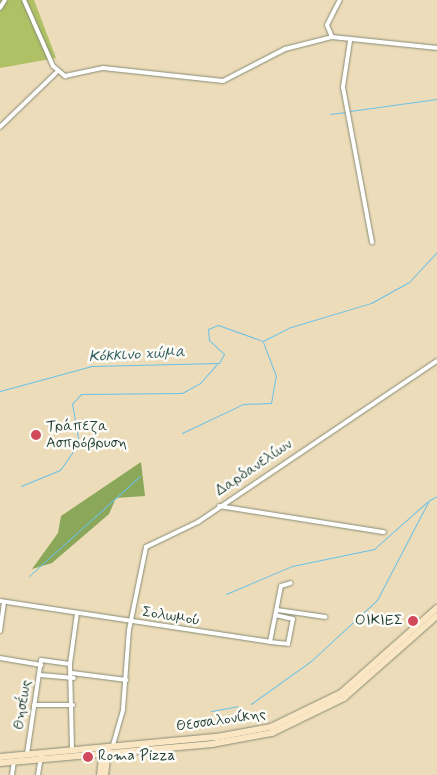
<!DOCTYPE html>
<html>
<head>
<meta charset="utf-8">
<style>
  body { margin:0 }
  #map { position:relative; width:437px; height:775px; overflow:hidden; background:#eddcb9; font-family:Mynerve,sans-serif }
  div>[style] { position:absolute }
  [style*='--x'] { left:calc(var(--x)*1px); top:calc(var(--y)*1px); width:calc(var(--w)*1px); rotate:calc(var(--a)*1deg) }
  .green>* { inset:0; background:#afc164 }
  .forest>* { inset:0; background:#8ba75a }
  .stream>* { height:1px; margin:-0.5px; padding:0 0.5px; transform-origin:0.5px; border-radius:0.5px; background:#6ac1e7 }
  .roads { filter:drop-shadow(0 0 1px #868c76) drop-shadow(0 0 1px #868c76) }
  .street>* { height:4px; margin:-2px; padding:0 2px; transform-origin:2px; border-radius:2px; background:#fff }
  .secondary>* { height:5.5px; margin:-2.75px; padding:0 2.75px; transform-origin:2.75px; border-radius:2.75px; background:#fbe6c4 }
  .dots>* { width:14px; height:14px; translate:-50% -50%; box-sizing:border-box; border:2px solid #fdfcf7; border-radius:50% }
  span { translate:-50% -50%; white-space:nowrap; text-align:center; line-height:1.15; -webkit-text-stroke:5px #fdfcf7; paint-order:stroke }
  .poi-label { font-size:15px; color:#1f3d34 }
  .left { translate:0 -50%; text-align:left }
  .right { translate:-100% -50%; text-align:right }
  .street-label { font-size:15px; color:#1f3d34 }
  .water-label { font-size:16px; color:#325e61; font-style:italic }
</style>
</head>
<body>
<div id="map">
  <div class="green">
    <i style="clip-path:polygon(0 0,34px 0,56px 58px,0 68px)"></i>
  </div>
  <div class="forest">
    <i style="clip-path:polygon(141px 462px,145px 496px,116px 498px,109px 514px,52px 563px,32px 569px,58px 533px,61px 516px)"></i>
  </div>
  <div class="stream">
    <i style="--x:350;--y:111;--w:88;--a:-7.9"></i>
    <i style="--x:330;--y:114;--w:16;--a:-7"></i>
    <i style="--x:0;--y:391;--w:95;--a:-15.2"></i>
    <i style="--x:92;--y:366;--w:127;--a:-1.4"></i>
    <i style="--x:219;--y:363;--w:10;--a:-61"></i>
    <i style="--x:224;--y:354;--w:21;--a:-137"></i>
    <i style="--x:209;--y:340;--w:11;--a:-95"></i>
    <i style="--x:208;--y:329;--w:11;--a:-22"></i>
    <i style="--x:218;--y:325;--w:48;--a:19.6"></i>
    <i style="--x:263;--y:341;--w:31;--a:-27"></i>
    <i style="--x:291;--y:327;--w:84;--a:-16.7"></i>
    <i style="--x:371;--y:303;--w:43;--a:-28.9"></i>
    <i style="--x:409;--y:282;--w:41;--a:-47"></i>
    <i style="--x:182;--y:433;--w:68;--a:-25.4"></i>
    <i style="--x:243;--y:404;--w:28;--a:-2"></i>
    <i style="--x:271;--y:403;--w:27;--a:-80"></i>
    <i style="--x:276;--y:376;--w:36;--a:-111"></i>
    <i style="--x:21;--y:486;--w:42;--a:-22.3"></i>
    <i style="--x:60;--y:470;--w:33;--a:-55"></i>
    <i style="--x:79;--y:443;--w:40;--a:-100"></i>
    <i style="--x:72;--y:404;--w:13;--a:-48"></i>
    <i style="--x:81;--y:394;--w:101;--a:-0.6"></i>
    <i style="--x:182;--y:393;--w:21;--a:-29"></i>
    <i style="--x:200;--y:383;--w:25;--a:-48"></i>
    <i style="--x:430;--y:500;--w:8;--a:-30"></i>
    <i style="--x:29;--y:576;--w:149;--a:-42"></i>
    <i style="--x:226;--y:594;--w:72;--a:-23"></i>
    <i style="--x:292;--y:566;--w:84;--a:-11.7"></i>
    <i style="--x:374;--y:549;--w:71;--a:-41.6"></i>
    <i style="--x:251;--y:704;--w:74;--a:-35.6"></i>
    <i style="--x:311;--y:661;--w:90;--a:-42.7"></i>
    <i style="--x:377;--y:600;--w:113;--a:-62.5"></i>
    <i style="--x:211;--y:711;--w:27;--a:-10"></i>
  </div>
  <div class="roads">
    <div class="street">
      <i style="--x:24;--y:0;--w:72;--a:66.3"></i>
      <i style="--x:53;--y:66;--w:16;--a:40"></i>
      <i style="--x:65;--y:76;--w:39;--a:-12"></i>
      <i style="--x:103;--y:68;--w:121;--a:6.2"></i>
      <i style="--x:223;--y:81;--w:70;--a:-27.3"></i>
      <i style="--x:285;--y:49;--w:49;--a:-14.3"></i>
      <i style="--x:332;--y:37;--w:106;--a:6"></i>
      <i style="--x:0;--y:8;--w:9;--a:-58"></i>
      <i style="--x:332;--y:37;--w:13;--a:-113"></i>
      <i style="--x:327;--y:25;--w:28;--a:-63"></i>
      <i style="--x:350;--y:41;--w:47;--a:98.7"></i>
      <i style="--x:343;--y:87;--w:158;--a:79.4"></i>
      <i style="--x:0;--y:127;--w:78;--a:-44"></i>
      <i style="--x:219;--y:506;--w:167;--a:9"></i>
      <i style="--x:0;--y:601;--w:273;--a:8.6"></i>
      <i style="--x:270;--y:642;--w:57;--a:-78.9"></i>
      <i style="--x:281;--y:586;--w:10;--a:-17"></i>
      <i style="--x:277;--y:610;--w:49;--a:8.1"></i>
      <i style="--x:0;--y:631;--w:29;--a:-82"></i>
      <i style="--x:270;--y:642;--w:18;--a:6"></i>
      <i style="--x:288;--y:644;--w:25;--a:-79"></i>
      <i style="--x:293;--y:619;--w:18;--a:-167"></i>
      <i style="--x:0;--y:658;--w:42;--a:9.7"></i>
      <i style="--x:72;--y:673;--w:55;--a:7.3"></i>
      <i style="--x:40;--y:675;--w:34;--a:5"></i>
      <i style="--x:34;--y:705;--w:39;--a:0"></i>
      <i style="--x:113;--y:745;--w:37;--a:-74"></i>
      <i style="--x:123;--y:709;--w:79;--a:-85.7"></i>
      <i style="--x:129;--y:630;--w:85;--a:-78.4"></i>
      <i style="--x:146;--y:547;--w:58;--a:-25.7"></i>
      <i style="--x:198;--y:522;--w:288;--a:-34"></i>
      <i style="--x:72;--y:748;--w:84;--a:-91.4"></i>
      <i style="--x:70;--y:664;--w:51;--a:-82.2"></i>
      <i style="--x:27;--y:754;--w:95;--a:-81.5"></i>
      <i style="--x:41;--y:660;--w:29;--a:8"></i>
      <i style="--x:12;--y:775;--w:14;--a:-82"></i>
      <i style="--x:38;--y:775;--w:18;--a:-81"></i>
    </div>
    <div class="secondary">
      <i style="--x:0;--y:757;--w:218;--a:-5.3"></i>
      <i style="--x:217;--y:737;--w:55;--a:-10.5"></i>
      <i style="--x:271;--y:727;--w:78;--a:-25.9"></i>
      <i style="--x:341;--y:693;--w:128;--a:-41.5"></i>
      <i style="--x:0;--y:763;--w:213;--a:-5.1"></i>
      <i style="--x:212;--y:744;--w:61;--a:-10.4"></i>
      <i style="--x:272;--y:733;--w:80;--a:-25.9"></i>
      <i style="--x:344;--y:698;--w:124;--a:-41.4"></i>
      <i style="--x:100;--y:775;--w:25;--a:-83"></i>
      <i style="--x:105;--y:775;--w:24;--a:-83"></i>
    </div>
  </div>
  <div class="dots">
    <i style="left:36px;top:435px;background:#d1495b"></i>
    <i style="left:413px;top:621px;background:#d1495b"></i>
    <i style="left:88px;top:757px;background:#d1495b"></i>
  </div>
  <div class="poi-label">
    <span class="left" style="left:46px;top:435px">Τράπεζα<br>Ασπρόβρυση</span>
    <span class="right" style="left:403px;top:621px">ΟΙΚΙΕΣ</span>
    <span class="left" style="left:98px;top:757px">Roma Pizza</span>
  </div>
  <div class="street-label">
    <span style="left:254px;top:468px;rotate:-34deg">Δαρδανελίων</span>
    <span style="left:171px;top:617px;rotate:9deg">Σολωμού</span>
    <span style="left:23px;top:705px;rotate:-80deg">Θησέως</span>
    <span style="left:221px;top:721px;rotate:-8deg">Θεσσαλονίκης</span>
  </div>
  <div class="water-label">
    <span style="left:137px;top:355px;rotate:-3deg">Κόκκινο χώμα</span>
  </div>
</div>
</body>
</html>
